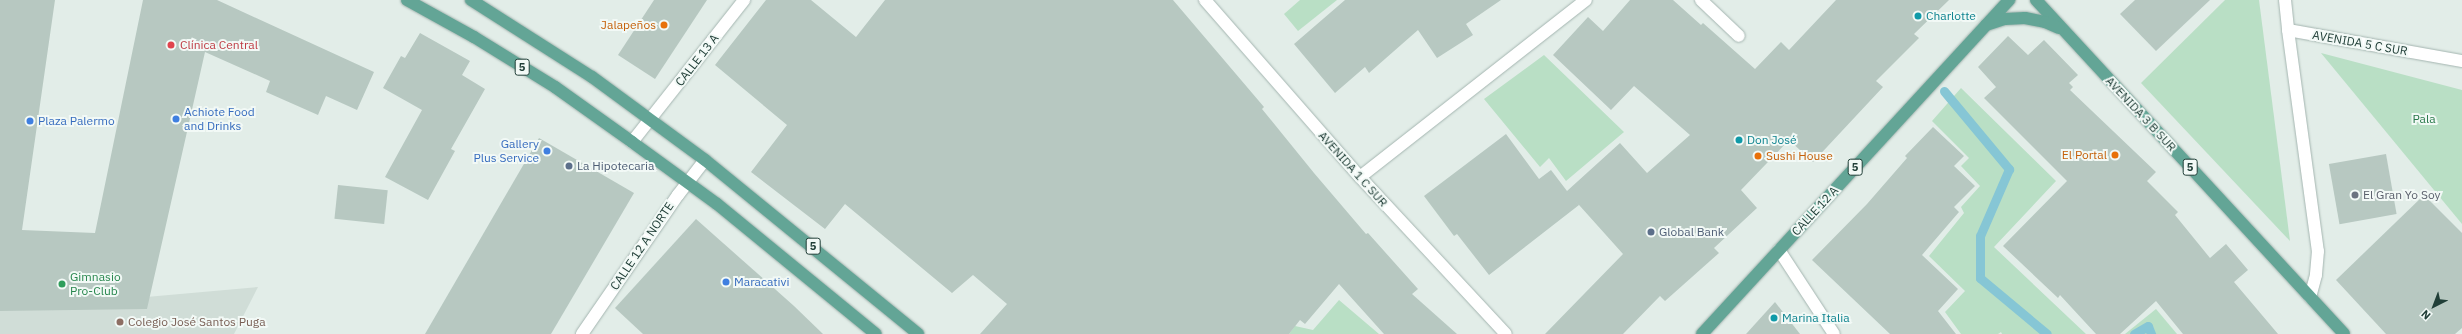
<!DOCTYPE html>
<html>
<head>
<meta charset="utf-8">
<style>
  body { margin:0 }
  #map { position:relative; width:2462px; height:334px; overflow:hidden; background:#e2ede8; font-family:"IBM Plex Sans",sans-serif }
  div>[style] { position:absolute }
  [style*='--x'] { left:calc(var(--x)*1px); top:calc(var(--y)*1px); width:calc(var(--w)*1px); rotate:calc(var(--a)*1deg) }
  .built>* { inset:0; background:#d0ddd7 }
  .green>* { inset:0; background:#b9dfc5 }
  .stream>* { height:9px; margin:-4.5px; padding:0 4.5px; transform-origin:4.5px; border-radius:4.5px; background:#86c6d5 }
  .building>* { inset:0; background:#b7c8c1; transform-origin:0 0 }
  .roads { filter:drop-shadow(0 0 1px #a4b5b0) drop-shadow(0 0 1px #a4b5b0) }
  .minor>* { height:12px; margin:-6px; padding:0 6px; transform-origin:6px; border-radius:6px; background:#fff }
  .primary>* { height:12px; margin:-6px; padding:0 6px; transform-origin:6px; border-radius:6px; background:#63a596 }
  .dots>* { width:11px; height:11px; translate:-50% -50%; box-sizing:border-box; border:2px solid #f2f9f6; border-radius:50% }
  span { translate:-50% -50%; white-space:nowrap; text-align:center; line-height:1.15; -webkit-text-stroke:4px #f2f9f6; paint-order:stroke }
  .shield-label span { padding:1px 3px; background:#f2f9f6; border:1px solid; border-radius:3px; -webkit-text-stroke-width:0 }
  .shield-label { font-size:11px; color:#213f38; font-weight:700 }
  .culture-label { font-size:12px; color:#0d838f }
  .left { translate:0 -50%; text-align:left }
  .food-label { font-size:12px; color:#c56008 }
  .right { translate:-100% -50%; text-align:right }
  .street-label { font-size:12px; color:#213f38 }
  .health-label { font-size:12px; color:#be3a42 }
  .shop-label { font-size:12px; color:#366cbe }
  .park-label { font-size:12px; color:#28784a }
  .service-label { font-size:12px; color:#4e5e75 }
  .worship-label { font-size:12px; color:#5b616d }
  .leisure-label { font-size:12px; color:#27864d }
  .education-label { font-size:12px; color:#785e54 }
  .north { position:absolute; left:2414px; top:286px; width:40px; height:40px; -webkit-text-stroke:3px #f2f9f6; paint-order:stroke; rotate:222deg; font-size:11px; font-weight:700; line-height:16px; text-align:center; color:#213f38 }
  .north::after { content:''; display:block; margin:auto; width:14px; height:18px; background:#213f38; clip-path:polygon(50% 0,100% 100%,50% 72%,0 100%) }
</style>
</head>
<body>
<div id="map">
  <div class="built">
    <i style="clip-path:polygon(258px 287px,234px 334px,0 334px,0 310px)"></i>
  </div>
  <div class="green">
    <i style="clip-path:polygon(1300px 0,1337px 0,1298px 31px,1284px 14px)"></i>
    <i style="clip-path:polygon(2225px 0,2259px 0,2290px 241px,2141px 83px)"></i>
    <i style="clip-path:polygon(2321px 53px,2462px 90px,2462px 224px)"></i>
    <i style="clip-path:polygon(1544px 55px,1624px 132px,1566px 181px,1549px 158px,1540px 167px,1484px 99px)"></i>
    <i style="clip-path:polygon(1961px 88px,2056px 181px,1994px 247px,2086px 334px,2002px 334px,2001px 332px,1998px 334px,1961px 334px,1945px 312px,1965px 291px,1929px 256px,1964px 213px,1961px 207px,1980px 186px,1961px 166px,1969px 158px,1932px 121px)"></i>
    <i style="clip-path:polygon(1339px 300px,1379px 334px,1289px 334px,1295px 326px,1313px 330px)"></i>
    <i style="clip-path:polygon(2156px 309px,2177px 334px,2125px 334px)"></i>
  </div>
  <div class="stream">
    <i style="--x:1944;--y:91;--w:102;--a:50.2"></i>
    <i style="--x:2009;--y:169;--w:73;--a:113.4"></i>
    <i style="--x:1980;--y:236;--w:42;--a:90"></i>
    <i style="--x:1980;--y:278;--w:87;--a:39.9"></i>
    <i style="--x:2134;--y:334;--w:16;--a:-30"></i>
    <i style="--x:2148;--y:326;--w:9;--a:69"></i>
  </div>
  <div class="building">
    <i style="clip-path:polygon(0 0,55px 0,22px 230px,95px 233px,143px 0,217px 0,374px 72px,357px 110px,326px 96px,318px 115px,266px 92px,270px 81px,205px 52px,147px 309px,0 311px)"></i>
    <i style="clip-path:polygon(654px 0,707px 0,655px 79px,618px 55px)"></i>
    <i style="clip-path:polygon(766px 0,811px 0,856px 37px,885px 0,1173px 0,1264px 107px,1262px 109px,1314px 173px,1366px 234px,1368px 233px,1418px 289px,1412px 294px,1457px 334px,1384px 334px,1339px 284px,1305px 324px,1300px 320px,1289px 334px,980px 334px,1007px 304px,973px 275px,952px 293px,845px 204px,825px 229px,751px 172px,787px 125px,715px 65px)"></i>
    <i style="clip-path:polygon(1345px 0,1501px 0,1466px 24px,1473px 35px,1437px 58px,1418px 30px,1369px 73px,1365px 67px,1335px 93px,1294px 44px)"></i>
    <i style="clip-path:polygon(1630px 0,1673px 0,1701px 25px,1703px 23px,1755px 69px,1781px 42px,1789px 50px,1836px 0,1949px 0,1914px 34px,1919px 38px,1876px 81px,1883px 87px,1813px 162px,1789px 140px,1741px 190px,1757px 208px,1714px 248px,1719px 253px,1665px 301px,1660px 296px,1623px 334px,1545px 334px,1623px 254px,1571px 196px,1579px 205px,1489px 275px,1457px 234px,1454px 236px,1424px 196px,1506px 134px,1539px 179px,1551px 170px,1567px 191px,1620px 143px,1647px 173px,1690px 135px,1634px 86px,1611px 110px,1553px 55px,1588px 17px,1603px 31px)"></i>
    <i style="clip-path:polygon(2135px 0,2210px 0,2156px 51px,2120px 14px)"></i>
    <i style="clip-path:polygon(420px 33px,470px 61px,462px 75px,485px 89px,451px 149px,455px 151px,428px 200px,385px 177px,422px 110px,383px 88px,401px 56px,405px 58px)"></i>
    <i style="clip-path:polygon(2008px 36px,2028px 55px,2044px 40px,2078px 75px,2069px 83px,2073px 87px,2070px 90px,2156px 172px,2147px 181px,2178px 212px,2175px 215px,2210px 258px,2226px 244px,2248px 270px,2234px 282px,2278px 334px,2183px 334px,2156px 301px,2120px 334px,2096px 334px,2060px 295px,2058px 298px,2003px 246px,2067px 181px,1984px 98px,1996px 87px,1978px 67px)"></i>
    <i style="clip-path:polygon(1933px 127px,1964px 156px,1954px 166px,1975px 186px,1954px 207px,1959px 212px,1922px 255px,1958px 289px,1938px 311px,1956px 334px,1890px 334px,1812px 260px,1867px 204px,1907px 158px,1905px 156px)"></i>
    <i style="clip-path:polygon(539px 138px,634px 193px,551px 334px,425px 334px)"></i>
    <i style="left:2386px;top:154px;width:61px;height:58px;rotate:80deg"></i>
    <i style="left:338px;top:185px;width:50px;height:34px;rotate:6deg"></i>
    <i style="clip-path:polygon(2424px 195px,2462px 233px,2462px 328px,2455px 334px,2386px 334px,2336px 280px)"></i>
    <i style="clip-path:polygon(696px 219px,794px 306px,823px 334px,643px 334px,615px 308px)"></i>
    <i style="clip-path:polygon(1775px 302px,1800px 334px,1746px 334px)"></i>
  </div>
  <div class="roads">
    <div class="minor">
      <i style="--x:1205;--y:0;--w:235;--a:48.8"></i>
      <i style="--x:1360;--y:177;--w:214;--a:47.1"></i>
      <i style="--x:1701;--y:0;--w:52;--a:43.5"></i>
      <i style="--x:2285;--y:0;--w:30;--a:84"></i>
      <i style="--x:2288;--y:30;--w:177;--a:10.1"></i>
      <i style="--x:2288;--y:30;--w:223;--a:82.3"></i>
      <i style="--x:2318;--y:251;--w:24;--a:95"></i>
      <i style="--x:2316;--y:275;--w:23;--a:105"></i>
      <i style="--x:632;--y:142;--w:181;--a:-51.7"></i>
      <i style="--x:1360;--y:177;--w:287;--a:-38.1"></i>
      <i style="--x:1779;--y:250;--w:100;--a:56.8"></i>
      <i style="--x:582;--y:334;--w:169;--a:-55.4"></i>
      <i style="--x:678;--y:195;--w:44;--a:-52.4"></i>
    </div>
    <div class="primary">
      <i style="--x:407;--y:0;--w:77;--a:28.9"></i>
      <i style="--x:474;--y:37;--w:95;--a:31.7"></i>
      <i style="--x:555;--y:87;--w:95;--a:35.5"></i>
      <i style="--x:632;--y:142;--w:105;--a:36.1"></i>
      <i style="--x:717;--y:204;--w:205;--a:39.3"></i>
      <i style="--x:471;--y:0;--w:143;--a:32.5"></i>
      <i style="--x:592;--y:77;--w:140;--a:36.3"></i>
      <i style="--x:705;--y:160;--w:275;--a:39.2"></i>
      <i style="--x:2036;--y:0;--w:454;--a:47.3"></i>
      <i style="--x:1986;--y:25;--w:20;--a:-18"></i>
      <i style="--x:2005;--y:19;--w:20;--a:-3"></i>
      <i style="--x:2025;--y:18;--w:20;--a:11"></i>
      <i style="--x:2045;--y:22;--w:15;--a:23"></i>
      <i style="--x:1702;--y:334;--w:454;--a:-47.4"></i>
    </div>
  </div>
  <div class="dots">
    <i style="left:1918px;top:16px;background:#0f9aa8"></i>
    <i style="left:664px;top:25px;background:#e8710a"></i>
    <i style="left:171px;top:45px;background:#e0444e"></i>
    <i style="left:176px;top:119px;background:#3f7fe0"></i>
    <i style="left:30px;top:121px;background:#3f7fe0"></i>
    <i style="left:1739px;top:140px;background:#0f9aa8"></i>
    <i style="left:547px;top:151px;background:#3f7fe0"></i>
    <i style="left:2115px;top:155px;background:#e8710a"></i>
    <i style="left:1758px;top:156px;background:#e8710a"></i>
    <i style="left:569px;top:166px;background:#5c6f8a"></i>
    <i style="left:2355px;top:195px;background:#6b7280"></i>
    <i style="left:1651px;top:232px;background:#5c6f8a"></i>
    <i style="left:726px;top:282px;background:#3f7fe0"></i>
    <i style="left:62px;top:284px;background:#2e9e5b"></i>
    <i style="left:1774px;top:318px;background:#0f9aa8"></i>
    <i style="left:120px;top:322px;background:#8d6e63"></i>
  </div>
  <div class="shield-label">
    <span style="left:522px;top:67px">5</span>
    <span style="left:1855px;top:167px">5</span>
    <span style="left:2190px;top:167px">5</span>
    <span style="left:813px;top:246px">5</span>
  </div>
  <div class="culture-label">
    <span class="left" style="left:1926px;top:16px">Charlotte</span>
    <span class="left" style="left:1747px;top:140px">Don José</span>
    <span class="left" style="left:1782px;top:318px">Marina Italia</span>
  </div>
  <div class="food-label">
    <span class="right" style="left:656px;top:25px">Jalapeños</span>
    <span class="right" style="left:2107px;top:155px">El Portal</span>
    <span class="left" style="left:1766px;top:156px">Sushi House</span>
  </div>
  <div class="street-label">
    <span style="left:2360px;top:43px;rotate:10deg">AVENIDA 5 C SUR</span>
    <span style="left:697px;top:60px;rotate:-52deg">CALLE 13 A</span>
    <span style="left:2141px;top:114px;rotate:47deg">AVENIDA 3 B SUR</span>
    <span style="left:1353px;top:169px;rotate:48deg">AVENIDA 1 C SUR</span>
    <span style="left:1815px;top:211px;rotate:-47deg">CALLE 12 A</span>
    <span style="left:642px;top:246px;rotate:-56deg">CALLE 12 A NORTE</span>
  </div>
  <div class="health-label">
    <span class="left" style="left:180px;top:45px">Clínica Central</span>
  </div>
  <div class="shop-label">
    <span class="left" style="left:184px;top:119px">Achiote Food<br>and Drinks</span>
    <span class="left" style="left:38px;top:121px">Plaza Palermo</span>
    <span class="right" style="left:539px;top:151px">Gallery<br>Plus Service</span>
    <span class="left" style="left:734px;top:282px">Maracativi</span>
  </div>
  <div class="park-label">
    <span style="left:2424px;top:119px">Pala</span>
  </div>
  <div class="service-label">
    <span class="left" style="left:577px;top:166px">La Hipotecaria</span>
    <span class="left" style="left:1659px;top:232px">Global Bank</span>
  </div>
  <div class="worship-label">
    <span class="left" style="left:2363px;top:195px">El Gran Yo Soy</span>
  </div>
  <div class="leisure-label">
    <span class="left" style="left:70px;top:284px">Gimnasio<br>Pro-Club</span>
  </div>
  <div class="education-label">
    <span class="left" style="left:128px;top:322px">Colegio José Santos Puga</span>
  </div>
  <div class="north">N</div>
</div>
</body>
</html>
